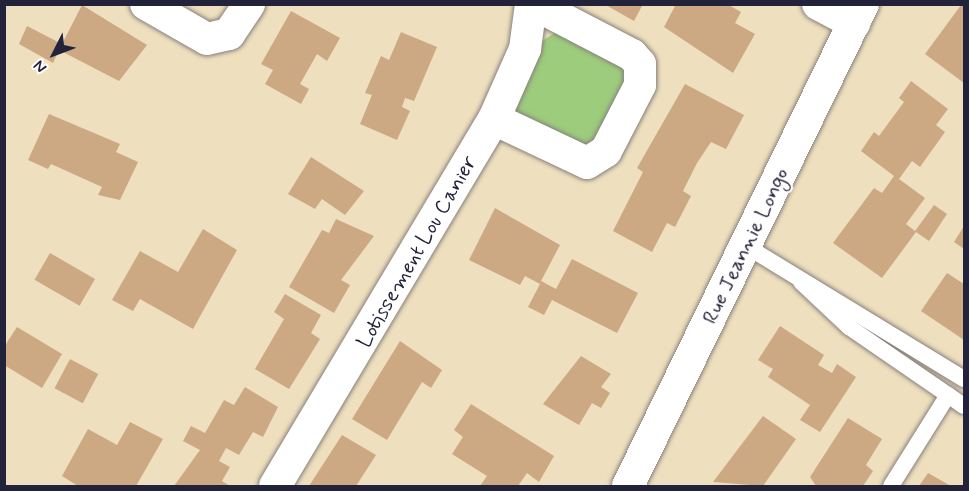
<!DOCTYPE html>
<html>
<head>
<meta charset="utf-8">
<style>
  body { margin:0 }
  #map { position:relative; width:969px; height:491px; overflow:hidden; background:#eedfbe; font-family:Mynerve,sans-serif }
  div>[style] { position:absolute }
  [style*='--x'] { left:calc(var(--x)*1px); top:calc(var(--y)*1px); width:calc(var(--w)*1px); rotate:calc(var(--a)*1deg) }
  .green>* { inset:0; background:#9ccc7c }
  .building>* { inset:0; background:#cca983; transform-origin:0 0 }
  .roads { filter:drop-shadow(0 0 2px #88807c) drop-shadow(0 0 2px #88807c) }
  .lane>* { height:16px; margin:-8px; padding:0 8px; transform-origin:8px; border-radius:8px; background:#fff }
  .street>* { height:32px; margin:-16px; padding:0 16px; transform-origin:16px; border-radius:16px; background:#fff }
  span { translate:-50% -50%; white-space:nowrap; text-align:center; line-height:1.15; -webkit-text-stroke:4.5px #fff; paint-order:stroke }
  .street-label { font-size:21px; color:#22223b }
  .frame { position:absolute; inset:0; border:6px solid #22223b; pointer-events:none }
  .north { position:absolute; left:24px; top:24px; width:60px; height:60px; -webkit-text-stroke:4px #fff; paint-order:stroke; rotate:228deg; font-size:16px; font-weight:700; line-height:24px; text-align:center; color:#22223b }
  .north::after { content:''; display:block; margin:auto; width:21px; height:27px; background:#22223b; clip-path:polygon(50% 0,100% 100%,50% 72%,0 100%) }
</style>
</head>
<body>
<div id="map">
  <div class="green">
    <i style="clip-path:polygon(556px 32px,620px 60px,630px 75px,593px 149px,517px 120px,513px 106px,539px 43px)"></i>
  </div>
  <div class="building">
    <i style="clip-path:polygon(604px 4px,643px 4px,634px 21px)"></i>
    <i style="clip-path:polygon(676px 4px,727px 4px,741px 12px,735px 23px,755px 34px,733px 73px,664px 27px)"></i>
    <i style="clip-path:polygon(82px 5px,147px 45px,119px 81px,59px 50px,53px 63px,19px 44px,27px 26px,62px 44px)"></i>
    <i style="clip-path:polygon(961px 5px,964px 7px,964px 83px,925px 54px)"></i>
    <i style="clip-path:polygon(291px 11px,340px 38px,327px 61px,317px 54px,300px 84px,309px 89px,301px 104px,265px 84px,273px 70px,261px 64px)"></i>
    <i style="clip-path:polygon(401px 32px,437px 47px,414px 101px,405px 98px,402px 107px,410px 111px,397px 140px,360px 124px,372px 95px,365px 93px,381px 56px,389px 60px)"></i>
    <i style="clip-path:polygon(911px 81px,948px 109px,936px 125px,945px 132px,920px 167px,912px 161px,899px 179px,925px 198px,906px 224px,915px 231px,934px 205px,947px 214px,929px 241px,916px 232px,882px 278px,833px 243px,874px 188px,882px 193px,894px 176px,861px 151px,874px 132px,879px 136px,904px 102px,899px 98px)"></i>
    <i style="clip-path:polygon(685px 84px,744px 115px,726px 149px,711px 142px,697px 163px,683px 191px,691px 196px,675px 227px,667px 223px,652px 252px,613px 231px,643px 172px,637px 168px)"></i>
    <i style="clip-path:polygon(49px 114px,120px 144px,116px 152px,138px 162px,120px 200px,98px 195px,102px 187px,51px 164px,48px 169px,28px 160px)"></i>
    <i style="clip-path:polygon(311px 157px,364px 191px,345px 215px,322px 199px,315px 209px,288px 194px)"></i>
    <i style="clip-path:polygon(495px 208px,560px 245px,541px 281px,556px 289px,572px 259px,638px 293px,617px 333px,552px 300px,544px 315px,528px 307px,540px 284px,525px 276px,520px 285px,469px 260px)"></i>
    <i style="clip-path:polygon(336px 219px,374px 236px,341px 280px,350px 285px,334px 313px,289px 287px,322px 230px,329px 233px)"></i>
    <i style="clip-path:polygon(964px 226px,964px 249px,954px 242px)"></i>
    <i style="clip-path:polygon(203px 229px,237px 250px,193px 329px,140px 299px,133px 311px,112px 300px,140px 251px,178px 272px)"></i>
    <i style="left:50px;top:253px;width:52px;height:31px;rotate:30deg"></i>
    <i style="clip-path:polygon(947px 273px,964px 284px,964px 340px,921px 311px)"></i>
    <i style="clip-path:polygon(285px 294px,321px 315px,311px 333px,320px 339px,289px 389px,255px 369px,284px 319px,274px 312px)"></i>
    <i style="clip-path:polygon(780px 326px,824px 355px,818px 365px,832px 373px,837px 364px,856px 377px,820px 432px,800px 420px,810px 405px,768px 377px,773px 369px,758px 360px)"></i>
    <i style="clip-path:polygon(17px 327px,62px 354px,42px 388px,4px 365px,4px 347px)"></i>
    <i style="clip-path:polygon(400px 341px,442px 370px,431px 388px,422px 382px,387px 440px,352px 419px)"></i>
    <i style="clip-path:polygon(581px 356px,611px 374px,601px 387px,610px 393px,601px 408px,592px 403px,579px 425px,543px 404px)"></i>
    <i style="left:70px;top:359px;width:32px;height:33px;rotate:28deg"></i>
    <i style="clip-path:polygon(245px 387px,278px 407px,263px 437px,253px 432px,239px 455px,226px 448px,219px 461px,230px 467px,222px 481px,230px 486px,174px 486px,200px 450px,183px 441px,191px 426px,205px 433px,224px 400px,234px 405px)"></i>
    <i style="clip-path:polygon(471px 404px,554px 456px,539px 482px,527px 473px,518px 486px,480px 486px,487px 476px,452px 454px,463px 437px,454px 430px)"></i>
    <i style="clip-path:polygon(763px 416px,796px 439px,763px 486px,713px 482px)"></i>
    <i style="clip-path:polygon(848px 418px,882px 439px,866px 465px,873px 471px,863px 486px,816px 486px,810px 477px)"></i>
    <i style="clip-path:polygon(130px 422px,163px 439px,136px 486px,78px 486px,62px 476px,88px 429px,117px 445px)"></i>
    <i style="clip-path:polygon(342px 435px,376px 455px,356px 486px,309px 486px)"></i>
    <i style="clip-path:polygon(928px 473px,951px 486px,919px 486px)"></i>
  </div>
  <div class="roads">
    <div class="lane">
      <i style="--x:746;--y:246;--w:255;--a:31.4"></i>
      <i style="--x:801;--y:282;--w:66;--a:43.2"></i>
      <i style="--x:849;--y:327;--w:120;--a:34.5"></i>
      <i style="--x:948;--y:395;--w:107;--a:122.1"></i>
      <i style="--x:948;--y:395;--w:19;--a:35"></i>
    </div>
    <div class="street">
      <i style="--x:146;--y:4;--w:70;--a:29.8"></i>
      <i style="--x:207;--y:39;--w:23;--a:-13"></i>
      <i style="--x:229;--y:34;--w:36;--a:-56"></i>
      <i style="--x:818;--y:4;--w:41;--a:27.8"></i>
      <i style="--x:494;--y:119;--w:103;--a:25.3"></i>
      <i style="--x:587;--y:163;--w:22;--a:-32"></i>
      <i style="--x:606;--y:151;--w:74;--a:-62.7"></i>
      <i style="--x:640;--y:85;--w:21;--a:-90"></i>
      <i style="--x:640;--y:64;--w:12;--a:-132"></i>
      <i style="--x:632;--y:55;--w:110;--a:-152.5"></i>
      <i style="--x:275;--y:486;--w:427;--a:-59.2"></i>
      <i style="--x:494;--y:119;--w:77;--a:-66.1"></i>
      <i style="--x:525;--y:49;--w:45;--a:-82.4"></i>
      <i style="--x:628;--y:486;--w:536;--a:-64.01"></i>
    </div>
  </div>
  <div class="street-label">
    <span style="left:746px;top:246px;rotate:-64deg">Rue Jeannie Longo</span>
    <span style="left:417px;top:252px;rotate:-60deg">Lotissement Lou Canier</span>
  </div>
  <div class="frame"></div>
  <div class="north">N</div>
</div>
</body>
</html>
